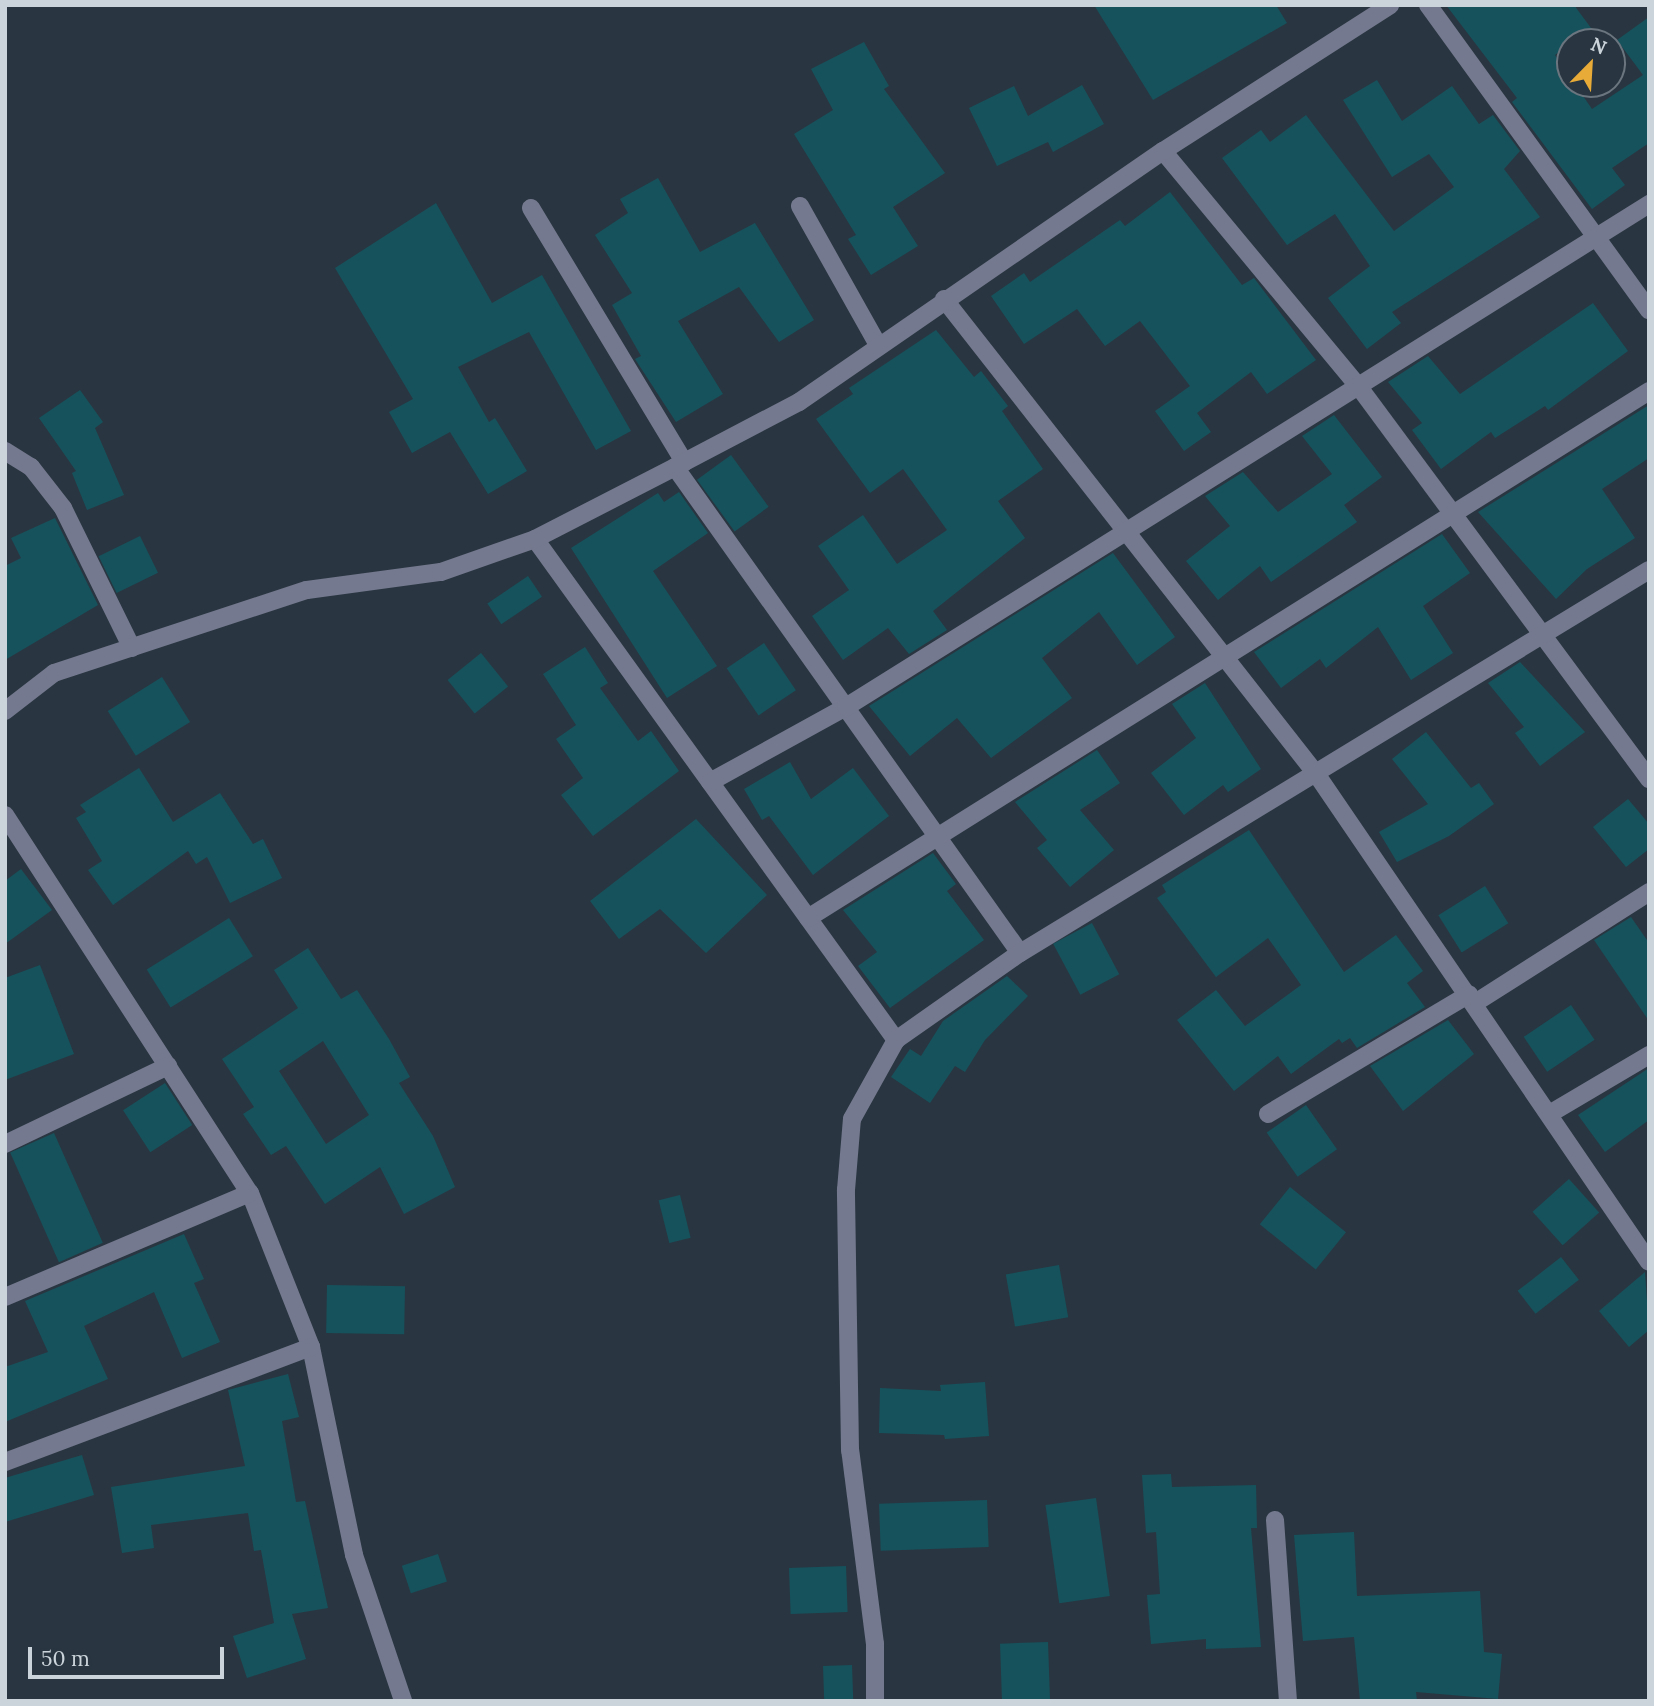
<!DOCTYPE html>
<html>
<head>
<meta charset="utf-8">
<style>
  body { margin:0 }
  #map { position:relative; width:1654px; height:1706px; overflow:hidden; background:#293641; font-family:Lora,serif }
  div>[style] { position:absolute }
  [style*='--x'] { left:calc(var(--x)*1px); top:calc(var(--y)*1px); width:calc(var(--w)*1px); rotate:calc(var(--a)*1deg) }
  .building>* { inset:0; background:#16525c; transform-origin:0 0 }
  .minor>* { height:18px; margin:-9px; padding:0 9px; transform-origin:9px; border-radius:9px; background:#75798f }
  span { translate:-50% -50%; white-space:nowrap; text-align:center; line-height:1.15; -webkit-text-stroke:6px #293641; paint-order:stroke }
  .frame { position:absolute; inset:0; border:7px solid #ccd4db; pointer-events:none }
  .north { position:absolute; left:1556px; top:28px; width:70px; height:70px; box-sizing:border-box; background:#293641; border:2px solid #6a757f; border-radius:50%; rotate:24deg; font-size:19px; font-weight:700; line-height:28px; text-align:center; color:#ccd4db }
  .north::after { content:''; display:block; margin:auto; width:24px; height:32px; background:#e8ab37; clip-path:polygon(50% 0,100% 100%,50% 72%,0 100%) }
  .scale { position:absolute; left:28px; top:1647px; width:196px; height:32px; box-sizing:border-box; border:4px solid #ccd4db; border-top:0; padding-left:9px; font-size:21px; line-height:24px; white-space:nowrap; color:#ccd4db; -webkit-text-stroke:5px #293641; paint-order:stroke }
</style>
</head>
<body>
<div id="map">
  <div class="building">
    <i style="clip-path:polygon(1094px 5px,1276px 5px,1287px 23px,1153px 100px)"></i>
    <i style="clip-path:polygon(1446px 5px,1574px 5px,1591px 28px,1555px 55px,1592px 109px,1643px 75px,1617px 40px,1649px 17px,1649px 143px,1612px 168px,1625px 185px,1592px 209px,1512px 102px,1517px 98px)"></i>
    <i style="clip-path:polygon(864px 42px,889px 86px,884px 89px,945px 173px,893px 207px,918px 246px,871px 275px,848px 239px,856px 235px,794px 134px,833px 110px,811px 69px)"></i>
    <i style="clip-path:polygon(1377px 80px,1402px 121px,1452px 86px,1479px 124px,1493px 115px,1520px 151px,1504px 169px,1540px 217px,1392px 312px,1401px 323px,1367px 349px,1328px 298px,1370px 266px,1335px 214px,1287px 245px,1222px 158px,1261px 130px,1270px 142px,1306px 115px,1394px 231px,1454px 187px,1429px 154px,1392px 177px,1343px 100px)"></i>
    <i style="clip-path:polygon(1082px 85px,1104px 124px,1053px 152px,1048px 142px,997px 166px,969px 108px,1014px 86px,1028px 116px)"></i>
    <i style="clip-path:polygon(658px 178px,700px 252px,755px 223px,814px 320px,779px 342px,739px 287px,678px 321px,723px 394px,676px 422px,635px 359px,641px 356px,612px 305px,632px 293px,595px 235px,628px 213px,620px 199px)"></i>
    <i style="clip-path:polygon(1170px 192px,1242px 285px,1254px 278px,1316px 360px,1267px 394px,1251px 372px,1197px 413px,1211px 432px,1184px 451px,1155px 411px,1190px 386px,1140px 321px,1105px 346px,1077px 309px,1024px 344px,991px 296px,1024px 273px,1030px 282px,1120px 220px,1125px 226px)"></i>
    <i style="clip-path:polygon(436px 203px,492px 303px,542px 275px,631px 431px,596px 450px,529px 332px,458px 367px,489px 422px,495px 418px,527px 471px,488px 494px,450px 432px,412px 453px,389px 412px,413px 399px,335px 268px)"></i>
    <i style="clip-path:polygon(1593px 303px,1628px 351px,1548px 410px,1545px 406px,1495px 438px,1491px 432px,1441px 469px,1412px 430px,1422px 423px,1388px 382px,1428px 356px,1460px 394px)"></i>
    <i style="clip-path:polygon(936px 330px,974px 377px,981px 371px,1008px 406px,1002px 411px,1043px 469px,998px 501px,1025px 538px,933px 611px,947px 630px,909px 654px,888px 628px,843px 660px,812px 616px,849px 590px,818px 546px,863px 515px,897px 564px,947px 530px,903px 469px,870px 493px,816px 419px,853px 394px,849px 388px)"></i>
    <i style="clip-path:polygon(80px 390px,103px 422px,95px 428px,124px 495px,87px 510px,72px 473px,76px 471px,39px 418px)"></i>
    <i style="clip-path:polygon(1649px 405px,1649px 458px,1602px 489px,1635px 538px,1587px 569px,1556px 599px,1478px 512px)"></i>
    <i style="clip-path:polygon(1334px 415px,1382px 477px,1344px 505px,1357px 522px,1271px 582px,1260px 566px,1218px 600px,1186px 561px,1230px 526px,1205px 496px,1243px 472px,1278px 512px,1332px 474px,1302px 436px)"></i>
    <i style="left:731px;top:455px;width:64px;height:42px;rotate:54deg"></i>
    <i style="clip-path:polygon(679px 492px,708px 533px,653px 571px,717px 666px,667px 698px,571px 548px,658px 493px,664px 502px)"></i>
    <i style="clip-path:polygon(55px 518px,98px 605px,5px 660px,5px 566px,21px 558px,11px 538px)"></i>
    <i style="clip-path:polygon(1442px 534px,1470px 573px,1423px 606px,1453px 653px,1411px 680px,1378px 627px,1326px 668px,1320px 659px,1281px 688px,1254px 652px)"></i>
    <i style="left:140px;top:536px;width:41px;height:46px;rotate:64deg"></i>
    <i style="clip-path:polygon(1113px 553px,1175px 637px,1137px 665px,1099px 612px,1042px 658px,1072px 698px,991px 758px,957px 718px,910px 756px,869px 706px)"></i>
    <i style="left:528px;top:576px;width:25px;height:49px;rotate:56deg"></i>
    <i style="left:764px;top:643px;width:57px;height:45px;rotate:56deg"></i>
    <i style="clip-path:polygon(585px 647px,608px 683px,600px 688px,638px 741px,651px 731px,679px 771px,593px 836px,561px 795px,583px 778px,556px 739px,576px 725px,543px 674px)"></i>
    <i style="left:481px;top:653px;width:43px;height:43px;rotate:51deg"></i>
    <i style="clip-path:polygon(1520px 662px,1585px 732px,1540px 766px,1515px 733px,1524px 727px,1488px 683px)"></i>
    <i style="left:162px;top:677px;width:53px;height:64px;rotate:58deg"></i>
    <i style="clip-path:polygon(1205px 683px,1261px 769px,1228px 792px,1223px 785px,1184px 815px,1151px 773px,1196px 738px,1172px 704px)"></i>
    <i style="clip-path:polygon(1426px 732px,1471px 788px,1479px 783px,1494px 804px,1449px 836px,1397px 862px,1379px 832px,1428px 804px,1392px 759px)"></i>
    <i style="clip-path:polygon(1097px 750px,1120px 783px,1080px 810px,1114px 850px,1070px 887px,1037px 848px,1047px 840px,1015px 802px)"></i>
    <i style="clip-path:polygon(790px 762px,811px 799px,853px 768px,889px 816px,813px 875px,769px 816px,762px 820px,744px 789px)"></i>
    <i style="clip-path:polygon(139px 768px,173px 822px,220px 793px,253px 844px,263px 839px,282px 878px,230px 903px,207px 857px,196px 864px,188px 851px,113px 905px,88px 870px,102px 861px,76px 818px,86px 812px,80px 805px)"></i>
    <i style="clip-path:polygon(1628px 799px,1649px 824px,1649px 849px,1626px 867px,1593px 827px)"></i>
    <i style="clip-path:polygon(696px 819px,767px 895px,706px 953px,660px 909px,619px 939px,590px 901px)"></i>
    <i style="clip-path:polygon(1249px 830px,1344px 972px,1396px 935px,1423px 971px,1407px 983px,1425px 1007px,1357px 1048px,1350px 1038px,1342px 1043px,1339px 1039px,1291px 1074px,1278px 1056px,1234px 1091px,1177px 1020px,1216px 990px,1245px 1026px,1301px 985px,1268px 938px,1216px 977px,1157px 898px,1166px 892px,1162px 885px)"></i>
    <i style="clip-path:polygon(933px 853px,956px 884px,947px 891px,984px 940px,890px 1008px,858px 966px,877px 952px,843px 910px)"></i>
    <i style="clip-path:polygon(21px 869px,52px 910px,5px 944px,5px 881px)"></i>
    <i style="left:1485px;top:886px;width:44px;height:55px;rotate:58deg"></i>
    <i style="clip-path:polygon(1631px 917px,1649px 943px,1649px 1021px,1594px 940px)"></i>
    <i style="left:229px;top:918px;width:45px;height:97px;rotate:58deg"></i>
    <i style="left:1092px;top:923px;width:58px;height:44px;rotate:62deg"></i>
    <i style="clip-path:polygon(evenodd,308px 948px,341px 999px,357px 990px,389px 1039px,410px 1077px,399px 1083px,433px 1136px,455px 1187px,404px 1214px,380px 1167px,325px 1204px,286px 1146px,271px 1155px,243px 1114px,254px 1107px,222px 1059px,298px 1008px,274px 970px,308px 948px,323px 1041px,369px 1115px,326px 1144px,279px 1071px,323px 1041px)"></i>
    <i style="clip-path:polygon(40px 965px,74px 1054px,5px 1080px,5px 978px)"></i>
    <i style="clip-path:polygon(1007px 976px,1028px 996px,985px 1040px,965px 1072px,955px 1066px,930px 1103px,891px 1077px,910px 1049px,921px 1056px,943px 1021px)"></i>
    <i style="left:1571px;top:1005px;width:42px;height:57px;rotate:56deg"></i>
    <i style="clip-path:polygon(1448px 1020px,1474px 1054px,1403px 1111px,1370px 1066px)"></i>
    <i style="clip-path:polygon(1649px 1068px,1649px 1120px,1605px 1152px,1578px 1115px)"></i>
    <i style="left:165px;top:1083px;width:50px;height:50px;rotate:57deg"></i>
    <i style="left:1306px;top:1105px;width:54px;height:48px;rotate:55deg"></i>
    <i style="left:54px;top:1133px;width:120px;height:48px;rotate:66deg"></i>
    <i style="left:1569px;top:1179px;width:45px;height:49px;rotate:48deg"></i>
    <i style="left:1290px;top:1187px;width:72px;height:48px;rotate:39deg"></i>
    <i style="left:680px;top:1195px;width:44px;height:22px;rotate:76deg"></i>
    <i style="clip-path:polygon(184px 1234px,204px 1279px,194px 1283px,220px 1342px,182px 1358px,154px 1292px,84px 1326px,108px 1379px,5px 1422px,5px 1367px,48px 1352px,25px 1301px)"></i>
    <i style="left:1561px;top:1257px;width:29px;height:55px;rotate:52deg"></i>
    <i style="left:1059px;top:1265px;width:53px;height:54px;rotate:80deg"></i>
    <i style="clip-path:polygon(1645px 1272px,1649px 1330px,1629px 1347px,1599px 1311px)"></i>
    <i style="left:327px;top:1285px;width:78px;height:48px;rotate:1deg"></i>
    <i style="clip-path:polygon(288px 1374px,299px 1417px,282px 1421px,296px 1502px,305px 1501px,328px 1608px,292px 1614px,306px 1659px,247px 1678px,233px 1636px,274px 1623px,261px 1550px,254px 1551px,248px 1513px,151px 1525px,154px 1548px,122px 1553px,111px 1487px,245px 1466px,228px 1390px)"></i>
    <i style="clip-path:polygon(985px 1382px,989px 1436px,945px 1439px,944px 1435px,879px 1433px,880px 1388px,941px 1391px,940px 1385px)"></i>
    <i style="clip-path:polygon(82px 1455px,94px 1495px,5px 1522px,5px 1478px)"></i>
    <i style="clip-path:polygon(1171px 1474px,1172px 1487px,1256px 1485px,1257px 1528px,1251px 1528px,1261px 1647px,1206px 1649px,1206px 1639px,1151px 1644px,1147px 1595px,1160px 1594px,1156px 1532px,1146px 1533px,1142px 1475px)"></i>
    <i style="left:1096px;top:1498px;width:99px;height:51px;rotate:82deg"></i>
    <i style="left:987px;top:1500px;width:47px;height:108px;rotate:88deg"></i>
    <i style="clip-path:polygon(1354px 1532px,1357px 1596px,1480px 1591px,1484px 1652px,1502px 1654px,1498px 1699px,1416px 1692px,1417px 1701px,1360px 1701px,1354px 1637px,1303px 1641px,1294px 1535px)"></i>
    <i style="left:438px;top:1554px;width:29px;height:38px;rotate:72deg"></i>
    <i style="left:846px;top:1566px;width:46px;height:57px;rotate:88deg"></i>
    <i style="left:1048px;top:1642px;width:59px;height:48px;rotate:88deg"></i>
    <i style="left:852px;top:1665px;width:36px;height:29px;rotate:88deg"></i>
  </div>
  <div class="minor">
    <i style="--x:1428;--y:5;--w:377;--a:54.1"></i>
    <i style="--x:1163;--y:151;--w:307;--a:50.3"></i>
    <i style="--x:1359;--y:387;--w:488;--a:53.5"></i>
    <i style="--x:800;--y:206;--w:159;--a:60.7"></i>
    <i style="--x:531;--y:208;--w:297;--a:58.9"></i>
    <i style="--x:944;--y:299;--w:605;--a:51.92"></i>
    <i style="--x:1317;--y:775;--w:589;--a:55.72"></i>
    <i style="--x:5;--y:451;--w:31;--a:32"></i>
    <i style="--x:31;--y:467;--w:52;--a:52"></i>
    <i style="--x:63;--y:508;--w:156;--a:63.8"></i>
    <i style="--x:675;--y:467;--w:596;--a:54.63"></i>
    <i style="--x:535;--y:539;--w:618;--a:54.23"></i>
    <i style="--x:5;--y:711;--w:62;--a:-37.8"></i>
    <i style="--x:54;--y:673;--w:266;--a:-18.2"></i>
    <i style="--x:307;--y:590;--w:135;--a:-7.7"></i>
    <i style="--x:441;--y:572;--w:100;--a:-19.3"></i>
    <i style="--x:535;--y:539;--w:157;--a:-27.2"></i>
    <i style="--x:675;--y:467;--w:140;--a:-27.7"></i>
    <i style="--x:799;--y:402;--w:442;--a:-34.6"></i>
    <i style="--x:1163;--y:151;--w:270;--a:-32.7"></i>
    <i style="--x:710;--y:782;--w:155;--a:-28.9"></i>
    <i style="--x:846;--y:707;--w:948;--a:-32.06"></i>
    <i style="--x:5;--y:815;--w:450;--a:57.1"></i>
    <i style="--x:250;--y:1193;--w:166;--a:68.4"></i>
    <i style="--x:311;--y:1347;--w:212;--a:78.3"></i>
    <i style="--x:354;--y:1555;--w:154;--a:71.4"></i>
    <i style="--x:808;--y:918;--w:992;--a:-32.07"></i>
    <i style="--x:1475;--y:1003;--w:206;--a:-32.5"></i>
    <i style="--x:1551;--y:1113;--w:114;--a:-30.6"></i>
    <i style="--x:1268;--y:1114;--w:234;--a:-30.8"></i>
    <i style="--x:5;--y:1144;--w:181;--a:-25.6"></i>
    <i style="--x:5;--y:1297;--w:266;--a:-23"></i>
    <i style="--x:5;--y:1462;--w:327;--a:-20.6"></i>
    <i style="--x:1275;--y:1520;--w:181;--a:85.9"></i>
    <i style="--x:875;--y:1701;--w:57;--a:-90"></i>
    <i style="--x:875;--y:1644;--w:196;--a:-97.3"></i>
    <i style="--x:850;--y:1450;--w:260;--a:-90.9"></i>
    <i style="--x:846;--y:1190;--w:71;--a:-85.2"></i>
    <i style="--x:852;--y:1119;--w:90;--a:-60.9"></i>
    <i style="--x:896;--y:1040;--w:151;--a:-35.1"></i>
    <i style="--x:1020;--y:953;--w:736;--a:-31.34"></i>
  </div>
  <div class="frame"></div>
  <div class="north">N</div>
  <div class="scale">50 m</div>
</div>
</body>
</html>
